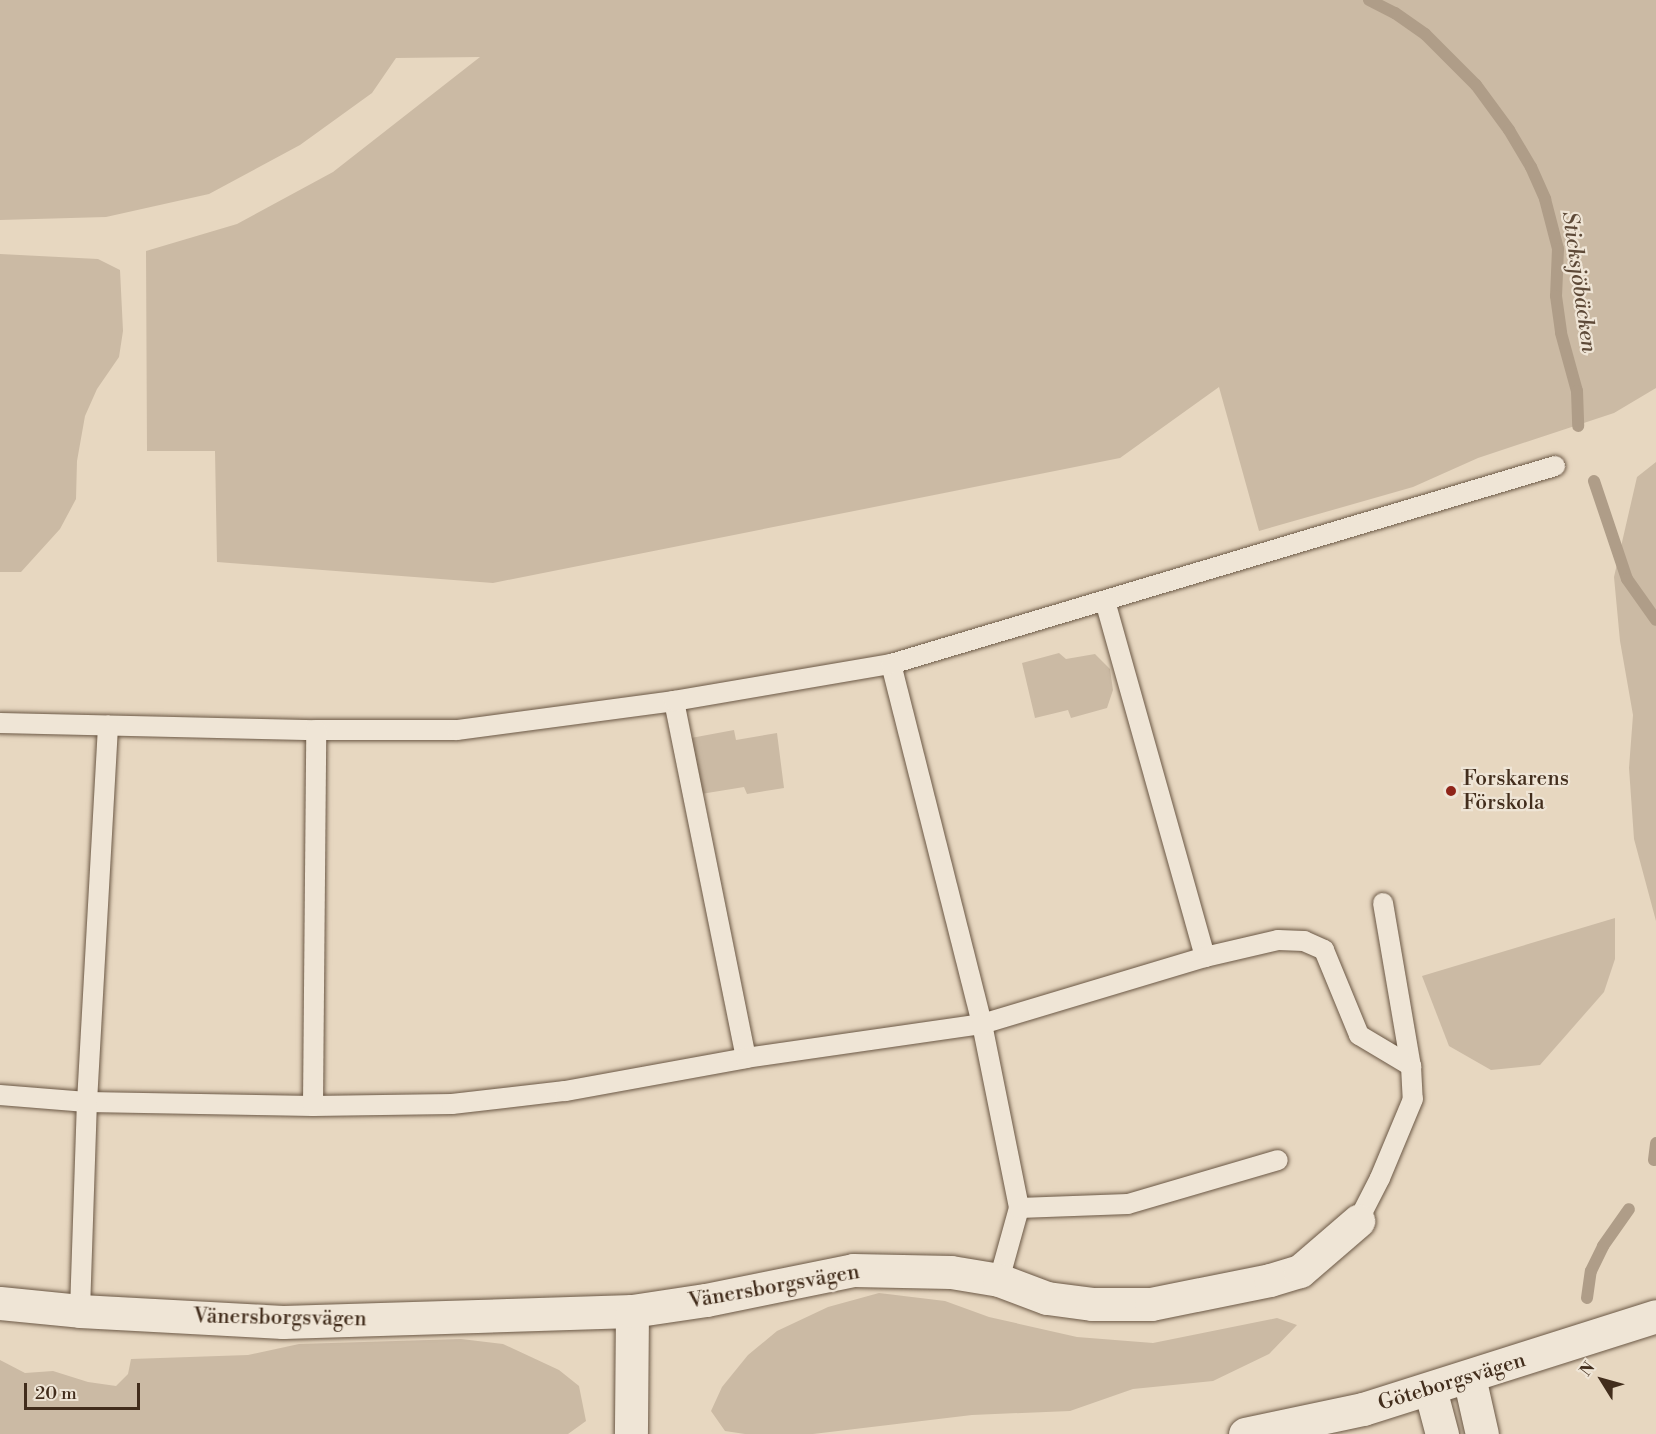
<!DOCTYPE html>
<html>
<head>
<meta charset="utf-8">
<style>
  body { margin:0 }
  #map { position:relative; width:1656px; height:1434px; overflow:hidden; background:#e7d7c0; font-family:"Libre Bodoni",serif }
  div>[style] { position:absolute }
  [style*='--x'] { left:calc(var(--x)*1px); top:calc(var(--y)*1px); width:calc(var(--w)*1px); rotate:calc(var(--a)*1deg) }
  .green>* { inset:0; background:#cbbaa4 }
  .stream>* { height:12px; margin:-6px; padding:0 6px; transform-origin:6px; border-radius:6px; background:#af9d88 }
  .roads { filter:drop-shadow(0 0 2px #6b5845) drop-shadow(0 0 2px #6b5845) }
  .lane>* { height:20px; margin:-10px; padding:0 10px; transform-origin:10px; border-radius:10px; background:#efe5d6 }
  .street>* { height:33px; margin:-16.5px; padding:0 16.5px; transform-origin:16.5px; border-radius:16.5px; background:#efe5d6 }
  .secondary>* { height:33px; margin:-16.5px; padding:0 16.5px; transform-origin:16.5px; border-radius:16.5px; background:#efe5d6 }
  .dots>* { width:16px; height:16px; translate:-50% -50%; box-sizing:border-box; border:3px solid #efe5d6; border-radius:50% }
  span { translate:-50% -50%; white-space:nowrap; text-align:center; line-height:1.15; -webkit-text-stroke:4.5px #efe5d6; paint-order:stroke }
  .poi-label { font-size:21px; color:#422d1c }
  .left { translate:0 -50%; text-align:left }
  .street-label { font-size:21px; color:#422d1c }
  .water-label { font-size:22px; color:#5d4937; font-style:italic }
  .north { position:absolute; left:1572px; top:1350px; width:60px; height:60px; -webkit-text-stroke:4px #efe5d6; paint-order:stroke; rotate:307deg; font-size:16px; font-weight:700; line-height:24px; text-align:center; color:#422d1c }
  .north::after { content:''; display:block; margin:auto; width:21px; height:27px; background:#422d1c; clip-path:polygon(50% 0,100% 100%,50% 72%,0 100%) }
  .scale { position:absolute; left:24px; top:1383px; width:116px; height:27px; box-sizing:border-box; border:3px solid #422d1c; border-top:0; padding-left:8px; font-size:18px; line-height:21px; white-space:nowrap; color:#422d1c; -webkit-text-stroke:4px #efe5d6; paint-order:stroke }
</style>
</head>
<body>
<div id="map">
  <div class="green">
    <i style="clip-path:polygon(0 0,1656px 0,1656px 388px,1614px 413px,1478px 458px,1413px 487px,1259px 531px,1219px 387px,1120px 458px,493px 583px,217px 562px,215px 451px,147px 451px,146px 251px,237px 224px,333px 172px,480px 57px,396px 58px,372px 93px,300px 145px,209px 194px,106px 217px,0 220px)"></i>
    <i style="clip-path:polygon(0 254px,98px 259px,120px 270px,123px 331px,119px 357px,97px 389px,85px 416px,77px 461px,76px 499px,60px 529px,21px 572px,0 572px)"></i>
    <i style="clip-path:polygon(1656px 462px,1656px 921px,1634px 839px,1629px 768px,1633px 715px,1620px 641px,1614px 577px,1637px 477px)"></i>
    <i style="clip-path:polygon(1059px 653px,1066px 659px,1095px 654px,1110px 669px,1113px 690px,1107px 708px,1071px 718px,1068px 710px,1035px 718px,1022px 663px)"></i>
    <i style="clip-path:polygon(734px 730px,736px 740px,777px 733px,784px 788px,747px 794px,744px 787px,701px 794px,691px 738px)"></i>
    <i style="clip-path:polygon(1615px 918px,1615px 959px,1604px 992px,1540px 1065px,1491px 1070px,1449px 1046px,1422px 976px)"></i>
    <i style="clip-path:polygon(879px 1293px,945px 1301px,989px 1317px,1077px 1337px,1153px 1343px,1277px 1318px,1297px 1325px,1269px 1354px,1213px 1381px,1133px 1389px,1070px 1411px,972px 1415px,813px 1434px,745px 1434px,725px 1431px,711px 1411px,722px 1387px,748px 1355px,777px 1331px,828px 1307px)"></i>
    <i style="clip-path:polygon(461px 1339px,503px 1344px,559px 1370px,579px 1386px,586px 1421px,568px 1434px,0 1434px,0 1360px,25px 1373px,53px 1371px,88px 1382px,116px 1386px,128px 1374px,131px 1359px,248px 1355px,299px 1344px)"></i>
  </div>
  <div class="stream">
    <i style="--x:1369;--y:0;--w:29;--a:27"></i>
    <i style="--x:1395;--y:13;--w:37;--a:35"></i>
    <i style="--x:1425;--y:34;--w:72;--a:45"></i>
    <i style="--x:1476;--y:85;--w:56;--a:53.7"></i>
    <i style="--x:1509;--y:130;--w:43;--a:59.3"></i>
    <i style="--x:1531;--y:167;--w:35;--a:66"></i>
    <i style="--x:1545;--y:199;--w:52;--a:75.4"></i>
    <i style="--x:1558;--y:249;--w:47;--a:92.4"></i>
    <i style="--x:1556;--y:296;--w:37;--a:82"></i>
    <i style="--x:1561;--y:333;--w:60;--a:74.6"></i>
    <i style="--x:1577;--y:391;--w:35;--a:88"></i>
    <i style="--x:1594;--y:481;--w:103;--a:71.4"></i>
    <i style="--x:1627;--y:579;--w:50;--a:54.7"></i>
    <i style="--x:1654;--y:1160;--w:17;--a:-83"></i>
    <i style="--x:1587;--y:1298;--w:27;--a:-82"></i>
    <i style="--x:1591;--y:1271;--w:28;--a:-64"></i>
    <i style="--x:1603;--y:1246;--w:45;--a:-54.9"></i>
  </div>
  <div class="roads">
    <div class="lane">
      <i style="--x:1105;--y:601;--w:370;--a:74.3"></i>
      <i style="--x:891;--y:664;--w:371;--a:75.8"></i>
      <i style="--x:982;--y:1024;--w:188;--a:78.6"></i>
      <i style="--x:1019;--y:1208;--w:75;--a:105.5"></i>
      <i style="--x:674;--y:701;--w:364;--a:78.6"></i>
      <i style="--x:0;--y:723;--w:316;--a:1.3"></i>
      <i style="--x:316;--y:730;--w:141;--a:0"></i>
      <i style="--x:457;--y:730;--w:219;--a:-7.6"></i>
      <i style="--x:674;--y:701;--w:220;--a:-9.7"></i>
      <i style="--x:891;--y:664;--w:693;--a:-16.6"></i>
      <i style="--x:1383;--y:903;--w:165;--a:80.3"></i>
      <i style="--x:0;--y:1095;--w:87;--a:4.6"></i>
      <i style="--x:87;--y:1102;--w:226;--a:1"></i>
      <i style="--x:313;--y:1106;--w:139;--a:-0.8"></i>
      <i style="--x:452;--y:1104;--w:114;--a:-6.6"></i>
      <i style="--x:565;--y:1091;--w:184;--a:-10.3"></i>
      <i style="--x:746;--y:1058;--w:238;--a:-8.2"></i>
      <i style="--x:982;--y:1024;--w:233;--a:-16.7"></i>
      <i style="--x:1205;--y:957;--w:75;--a:-13.1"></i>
      <i style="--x:1278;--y:940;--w:26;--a:2"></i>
      <i style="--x:1304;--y:941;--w:22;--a:24"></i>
      <i style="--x:1324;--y:950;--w:92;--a:67.6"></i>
      <i style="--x:1359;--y:1035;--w:61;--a:30.8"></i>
      <i style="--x:1411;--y:1066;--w:33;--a:87"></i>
      <i style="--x:1413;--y:1099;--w:86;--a:112.7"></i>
      <i style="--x:1380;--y:1178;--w:48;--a:117.1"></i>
      <i style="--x:313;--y:1106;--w:376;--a:-89.5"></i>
      <i style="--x:1019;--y:1208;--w:109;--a:-2.1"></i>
      <i style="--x:1128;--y:1204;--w:156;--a:-16.3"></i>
      <i style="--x:80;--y:1311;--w:209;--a:-88.1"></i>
      <i style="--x:87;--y:1102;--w:377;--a:-86.8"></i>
    </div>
    <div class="street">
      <i style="--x:0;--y:1303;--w:80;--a:5.7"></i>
      <i style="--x:80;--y:1311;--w:203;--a:3.1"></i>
      <i style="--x:283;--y:1322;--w:349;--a:-1.8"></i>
      <i style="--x:632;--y:1311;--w:123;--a:90.5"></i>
      <i style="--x:632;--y:1311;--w:75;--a:-8.5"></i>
      <i style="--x:706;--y:1300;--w:150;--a:-11.5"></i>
      <i style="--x:853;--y:1270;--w:98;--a:1.2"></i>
      <i style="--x:951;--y:1272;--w:49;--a:9.5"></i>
      <i style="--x:999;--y:1280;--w:51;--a:20.6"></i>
      <i style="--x:1047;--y:1298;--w:45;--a:7.6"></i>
      <i style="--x:1092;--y:1304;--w:59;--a:0"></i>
      <i style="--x:1151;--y:1304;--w:121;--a:-11.4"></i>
      <i style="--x:1270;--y:1280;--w:31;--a:-17"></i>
      <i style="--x:1300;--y:1271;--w:77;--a:-40.8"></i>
      <i style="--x:1469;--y:1377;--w:58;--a:77.2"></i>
      <i style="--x:1430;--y:1389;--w:47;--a:75.1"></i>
    </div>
    <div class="secondary">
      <i style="--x:1245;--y:1434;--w:121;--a:-12"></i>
      <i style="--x:1363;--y:1409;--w:307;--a:-17.6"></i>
    </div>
  </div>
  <div class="dots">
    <i style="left:1451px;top:791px;background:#8f2418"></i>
  </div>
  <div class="poi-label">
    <span class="left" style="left:1463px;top:791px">Forskarens<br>Förskola</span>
  </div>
  <div class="street-label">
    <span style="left:774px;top:1287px;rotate:-10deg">Vänersborgsvägen</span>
    <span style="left:280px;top:1318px;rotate:1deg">Vänersborgsvägen</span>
    <span style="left:1452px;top:1382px;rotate:-17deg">Göteborgsvägen</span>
  </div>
  <div class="water-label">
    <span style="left:1579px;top:282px;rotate:82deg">Sticksjöbäcken</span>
  </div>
  <div class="north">N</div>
  <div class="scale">20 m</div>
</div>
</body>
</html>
